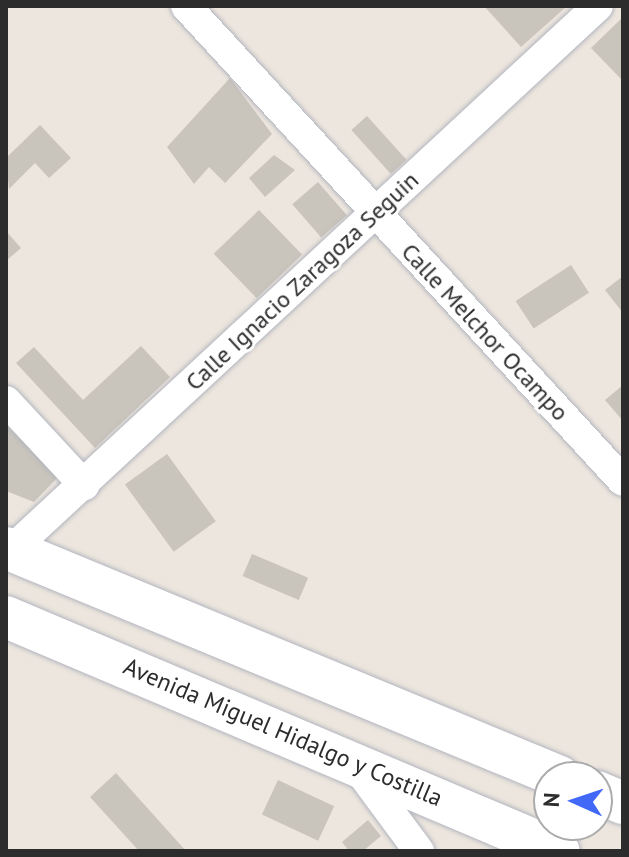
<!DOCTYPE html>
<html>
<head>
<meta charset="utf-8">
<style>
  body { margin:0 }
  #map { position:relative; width:629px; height:857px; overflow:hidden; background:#ede6de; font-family:"PT Sans",sans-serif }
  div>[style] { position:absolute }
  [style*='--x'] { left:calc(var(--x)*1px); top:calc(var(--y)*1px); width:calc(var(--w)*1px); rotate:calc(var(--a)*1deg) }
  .building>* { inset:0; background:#c9c4bc; transform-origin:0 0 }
  .roads { filter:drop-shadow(0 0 2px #b2b5bf) drop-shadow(0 0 2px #b2b5bf) }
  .minor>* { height:30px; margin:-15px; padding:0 15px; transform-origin:15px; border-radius:15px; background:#fff }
  .secondary>* { height:42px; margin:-21px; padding:0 21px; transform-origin:21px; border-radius:21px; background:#fff }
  span { translate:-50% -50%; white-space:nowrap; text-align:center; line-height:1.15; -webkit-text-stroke:6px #fff; paint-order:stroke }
  .street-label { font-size:24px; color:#2c2c2c }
  .frame { position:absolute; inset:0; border:8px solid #2c2c2c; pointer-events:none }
  .north { position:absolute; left:533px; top:761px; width:80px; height:80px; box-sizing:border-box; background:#fff; border:2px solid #ababab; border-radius:50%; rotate:273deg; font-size:22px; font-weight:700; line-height:32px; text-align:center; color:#2c2c2c }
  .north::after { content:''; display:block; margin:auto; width:28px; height:36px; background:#4168f7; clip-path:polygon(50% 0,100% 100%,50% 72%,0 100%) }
</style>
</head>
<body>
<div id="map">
  <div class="building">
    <i style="clip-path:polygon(484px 6px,567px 6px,521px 47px)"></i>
    <i style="clip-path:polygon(623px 17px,623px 77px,621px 79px,591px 48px)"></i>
    <i style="clip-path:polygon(230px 78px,272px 134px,225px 183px,209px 167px,194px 184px,167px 147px)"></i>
    <i style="left:367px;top:116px;width:59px;height:21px;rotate:48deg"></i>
    <i style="clip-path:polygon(40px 125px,71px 158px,49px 178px,35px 163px,9px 189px,6px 158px)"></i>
    <i style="clip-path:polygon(274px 155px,295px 170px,265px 197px,249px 178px)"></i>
    <i style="left:318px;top:182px;width:44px;height:34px;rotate:49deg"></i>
    <i style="left:259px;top:210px;width:62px;height:63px;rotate:46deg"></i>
    <i style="clip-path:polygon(6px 231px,21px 248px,6px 261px)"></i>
    <i style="left:571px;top:265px;width:33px;height:66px;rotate:57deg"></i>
    <i style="clip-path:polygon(623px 276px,623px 313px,605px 290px)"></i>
    <i style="clip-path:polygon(141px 346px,170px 377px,95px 448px,16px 363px,34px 347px,83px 400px)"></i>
    <i style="clip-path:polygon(623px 385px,623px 421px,605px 400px)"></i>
    <i style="clip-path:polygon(6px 425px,59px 476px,34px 502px,6px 491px)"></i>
    <i style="left:167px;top:454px;width:83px;height:52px;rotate:54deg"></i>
    <i style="left:252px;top:554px;width:61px;height:24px;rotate:23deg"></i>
    <i style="clip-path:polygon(116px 773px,186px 851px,139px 851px,90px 797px)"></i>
    <i style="left:278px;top:780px;width:62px;height:38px;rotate:25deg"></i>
    <i style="clip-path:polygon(368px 820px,381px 836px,363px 851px,349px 851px,342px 842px)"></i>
  </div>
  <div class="roads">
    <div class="minor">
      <i style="--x:186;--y:6;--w:645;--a:47.39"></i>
      <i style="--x:6;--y:401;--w:115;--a:47.1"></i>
      <i style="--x:6;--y:555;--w:807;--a:-42.84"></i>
      <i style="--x:356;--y:766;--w:106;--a:53.5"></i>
    </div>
    <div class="secondary">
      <i style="--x:6;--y:548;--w:599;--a:22.46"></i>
      <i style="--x:6;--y:617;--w:600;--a:22.94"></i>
      <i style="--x:597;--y:792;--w:28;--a:23"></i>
    </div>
  </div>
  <div class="street-label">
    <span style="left:302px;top:281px;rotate:-43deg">Calle Ignacio Zaragoza Seguin</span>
    <span style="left:485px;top:332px;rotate:47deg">Calle Melchor Ocampo</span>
    <span style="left:283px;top:732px;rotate:23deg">Avenida Miguel Hidalgo y Costilla</span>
  </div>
  <div class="frame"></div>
  <div class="north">N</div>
</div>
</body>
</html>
